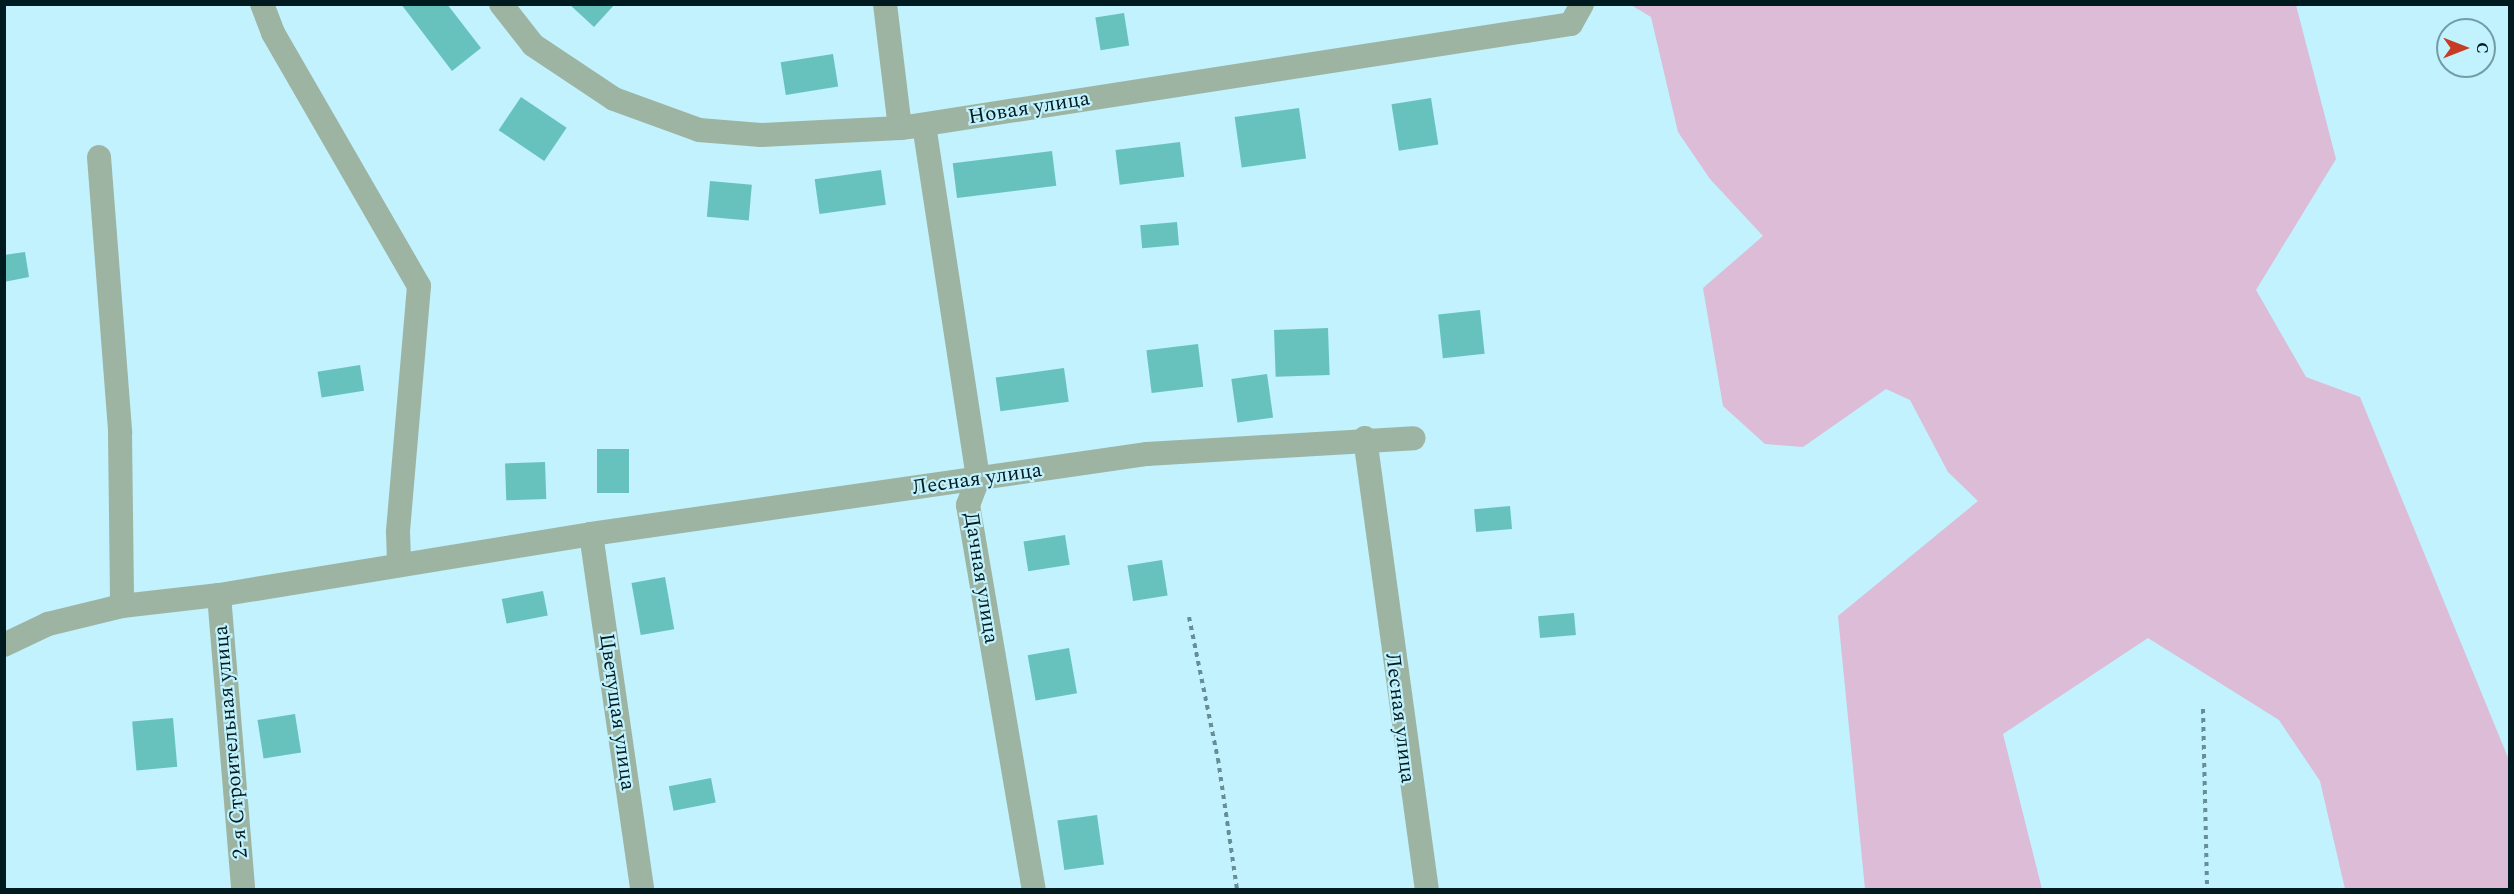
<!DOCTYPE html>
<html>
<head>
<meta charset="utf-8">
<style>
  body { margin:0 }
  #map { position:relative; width:2514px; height:894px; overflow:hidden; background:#c1f2fd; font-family:Spectral,serif }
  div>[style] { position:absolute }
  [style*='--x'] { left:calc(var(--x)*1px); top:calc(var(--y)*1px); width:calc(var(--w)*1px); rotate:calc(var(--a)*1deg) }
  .green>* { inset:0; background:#dcbcd6 }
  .building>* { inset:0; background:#67c2be; transform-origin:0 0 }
  .path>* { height:4px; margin-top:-2px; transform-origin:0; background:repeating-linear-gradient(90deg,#678d96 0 4.5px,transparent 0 9px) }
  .street>* { height:24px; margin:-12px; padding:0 12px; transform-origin:12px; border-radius:12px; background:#9db4a2 }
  span { translate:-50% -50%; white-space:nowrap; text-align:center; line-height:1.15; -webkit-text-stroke:4.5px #c1f2fd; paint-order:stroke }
  .street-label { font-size:21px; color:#001b20 }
  .frame { position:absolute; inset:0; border:6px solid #001b20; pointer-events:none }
  .north { position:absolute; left:2436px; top:18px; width:60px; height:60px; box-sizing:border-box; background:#c1f2fd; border:2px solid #749ca5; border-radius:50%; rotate:90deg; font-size:16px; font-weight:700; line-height:24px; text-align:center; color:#001b20 }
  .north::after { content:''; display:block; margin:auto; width:21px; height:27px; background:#c73c24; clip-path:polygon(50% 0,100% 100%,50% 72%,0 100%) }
</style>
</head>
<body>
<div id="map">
  <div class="green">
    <i style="clip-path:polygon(1631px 5px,2296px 5px,2336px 159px,2256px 290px,2306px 377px,2360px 397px,2509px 760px,2509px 889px,2345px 889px,2320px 781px,2279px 720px,2148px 638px,2003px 734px,2042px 889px,1865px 889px,1838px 616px,1978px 501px,1948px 472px,1910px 400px,1886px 389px,1803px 447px,1765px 444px,1723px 406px,1703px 288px,1763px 236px,1710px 179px,1678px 132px,1651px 17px)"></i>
  </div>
  <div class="building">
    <i style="clip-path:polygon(401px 4px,447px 4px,481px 48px,452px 71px)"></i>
    <i style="clip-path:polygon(569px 4px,615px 4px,594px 27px)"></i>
    <i style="left:1124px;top:13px;width:33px;height:29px;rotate:81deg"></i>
    <i style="left:833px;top:54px;width:33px;height:53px;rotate:81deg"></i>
    <i style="left:521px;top:97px;width:55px;height:40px;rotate:34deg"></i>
    <i style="left:1431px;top:98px;width:47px;height:40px;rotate:81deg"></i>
    <i style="left:1299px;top:108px;width:51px;height:65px;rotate:82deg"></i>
    <i style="left:1180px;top:142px;width:35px;height:65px;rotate:83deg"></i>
    <i style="left:1052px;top:151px;width:35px;height:100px;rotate:83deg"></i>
    <i style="left:881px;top:170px;width:35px;height:67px;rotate:82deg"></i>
    <i style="left:710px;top:181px;width:42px;height:36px;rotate:5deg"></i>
    <i style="left:1177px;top:222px;width:23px;height:37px;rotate:85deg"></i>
    <i style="clip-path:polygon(25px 252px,29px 277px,4px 282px,4px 255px)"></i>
    <i style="left:1480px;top:310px;width:44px;height:42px;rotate:84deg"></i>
    <i style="left:1328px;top:328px;width:47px;height:54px;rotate:88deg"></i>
    <i style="left:1198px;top:344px;width:43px;height:52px;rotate:83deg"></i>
    <i style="left:360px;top:365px;width:26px;height:43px;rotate:81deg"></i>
    <i style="left:1064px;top:368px;width:34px;height:69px;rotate:82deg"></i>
    <i style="left:1267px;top:374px;width:44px;height:36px;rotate:82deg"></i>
    <i style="left:629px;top:449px;width:44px;height:32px;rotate:90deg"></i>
    <i style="left:545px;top:462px;width:37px;height:40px;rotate:88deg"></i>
    <i style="left:1510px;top:506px;width:23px;height:36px;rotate:85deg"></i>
    <i style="left:1065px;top:535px;width:30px;height:42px;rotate:81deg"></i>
    <i style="left:1162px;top:560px;width:36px;height:35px;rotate:81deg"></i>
    <i style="left:665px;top:577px;width:53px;height:34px;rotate:80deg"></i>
    <i style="left:543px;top:591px;width:25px;height:42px;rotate:79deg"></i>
    <i style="left:1574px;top:613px;width:22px;height:36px;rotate:85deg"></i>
    <i style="left:1069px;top:648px;width:46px;height:42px;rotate:80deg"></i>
    <i style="left:295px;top:714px;width:39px;height:38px;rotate:81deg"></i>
    <i style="left:173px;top:718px;width:49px;height:41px;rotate:85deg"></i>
    <i style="left:711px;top:778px;width:25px;height:43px;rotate:79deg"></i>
    <i style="left:1097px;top:815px;width:50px;height:40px;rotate:82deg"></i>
  </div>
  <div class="path">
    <i style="--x:1189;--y:617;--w:145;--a:78.5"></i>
    <i style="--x:1218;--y:759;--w:132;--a:81.7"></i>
    <i style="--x:2203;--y:709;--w:181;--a:88.7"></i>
  </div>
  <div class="street">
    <i style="--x:262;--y:4;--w:31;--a:69"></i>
    <i style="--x:273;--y:33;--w:292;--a:60"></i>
    <i style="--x:419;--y:286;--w:247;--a:94.9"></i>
    <i style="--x:398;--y:532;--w:31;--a:88"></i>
    <i style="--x:501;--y:4;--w:52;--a:52"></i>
    <i style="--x:533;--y:45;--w:97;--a:33.7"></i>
    <i style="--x:614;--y:99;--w:90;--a:20"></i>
    <i style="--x:699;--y:130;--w:62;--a:4.6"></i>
    <i style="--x:761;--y:135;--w:139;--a:-2.9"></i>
    <i style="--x:900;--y:128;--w:679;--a:-8.81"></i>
    <i style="--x:1571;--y:24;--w:23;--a:-61"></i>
    <i style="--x:885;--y:4;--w:125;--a:83.1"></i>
    <i style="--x:900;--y:128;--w:24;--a:-7"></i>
    <i style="--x:924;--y:125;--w:358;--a:81.3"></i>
    <i style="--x:978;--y:479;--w:28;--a:111"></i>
    <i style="--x:968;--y:505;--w:391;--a:80.3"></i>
    <i style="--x:99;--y:157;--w:277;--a:85.6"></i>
    <i style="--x:120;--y:433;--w:173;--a:89.3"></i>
    <i style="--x:1365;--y:438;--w:456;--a:82.2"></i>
    <i style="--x:591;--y:534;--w:360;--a:81.8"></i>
    <i style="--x:219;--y:595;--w:296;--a:85.3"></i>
    <i style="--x:4;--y:645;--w:49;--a:-25.5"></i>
    <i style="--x:48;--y:624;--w:76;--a:-13.7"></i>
    <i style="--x:122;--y:606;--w:98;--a:-6.5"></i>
    <i style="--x:219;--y:595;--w:377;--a:-9.3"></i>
    <i style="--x:591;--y:534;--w:562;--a:-8.19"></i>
    <i style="--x:1147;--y:454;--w:267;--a:-3.4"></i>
  </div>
  <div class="street-label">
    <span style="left:1029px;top:108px;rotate:-9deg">Новая улица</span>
    <span style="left:977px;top:479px;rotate:-8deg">Лесная улица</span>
    <span style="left:981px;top:578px;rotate:81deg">Дачная улица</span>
    <span style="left:617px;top:712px;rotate:82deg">Цветущая улица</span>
    <span style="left:1400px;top:718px;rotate:83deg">Лесная улица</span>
    <span style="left:231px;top:742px;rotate:-95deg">2-я Строительная улица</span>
  </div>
  <div class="frame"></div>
  <div class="north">С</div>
</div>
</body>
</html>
